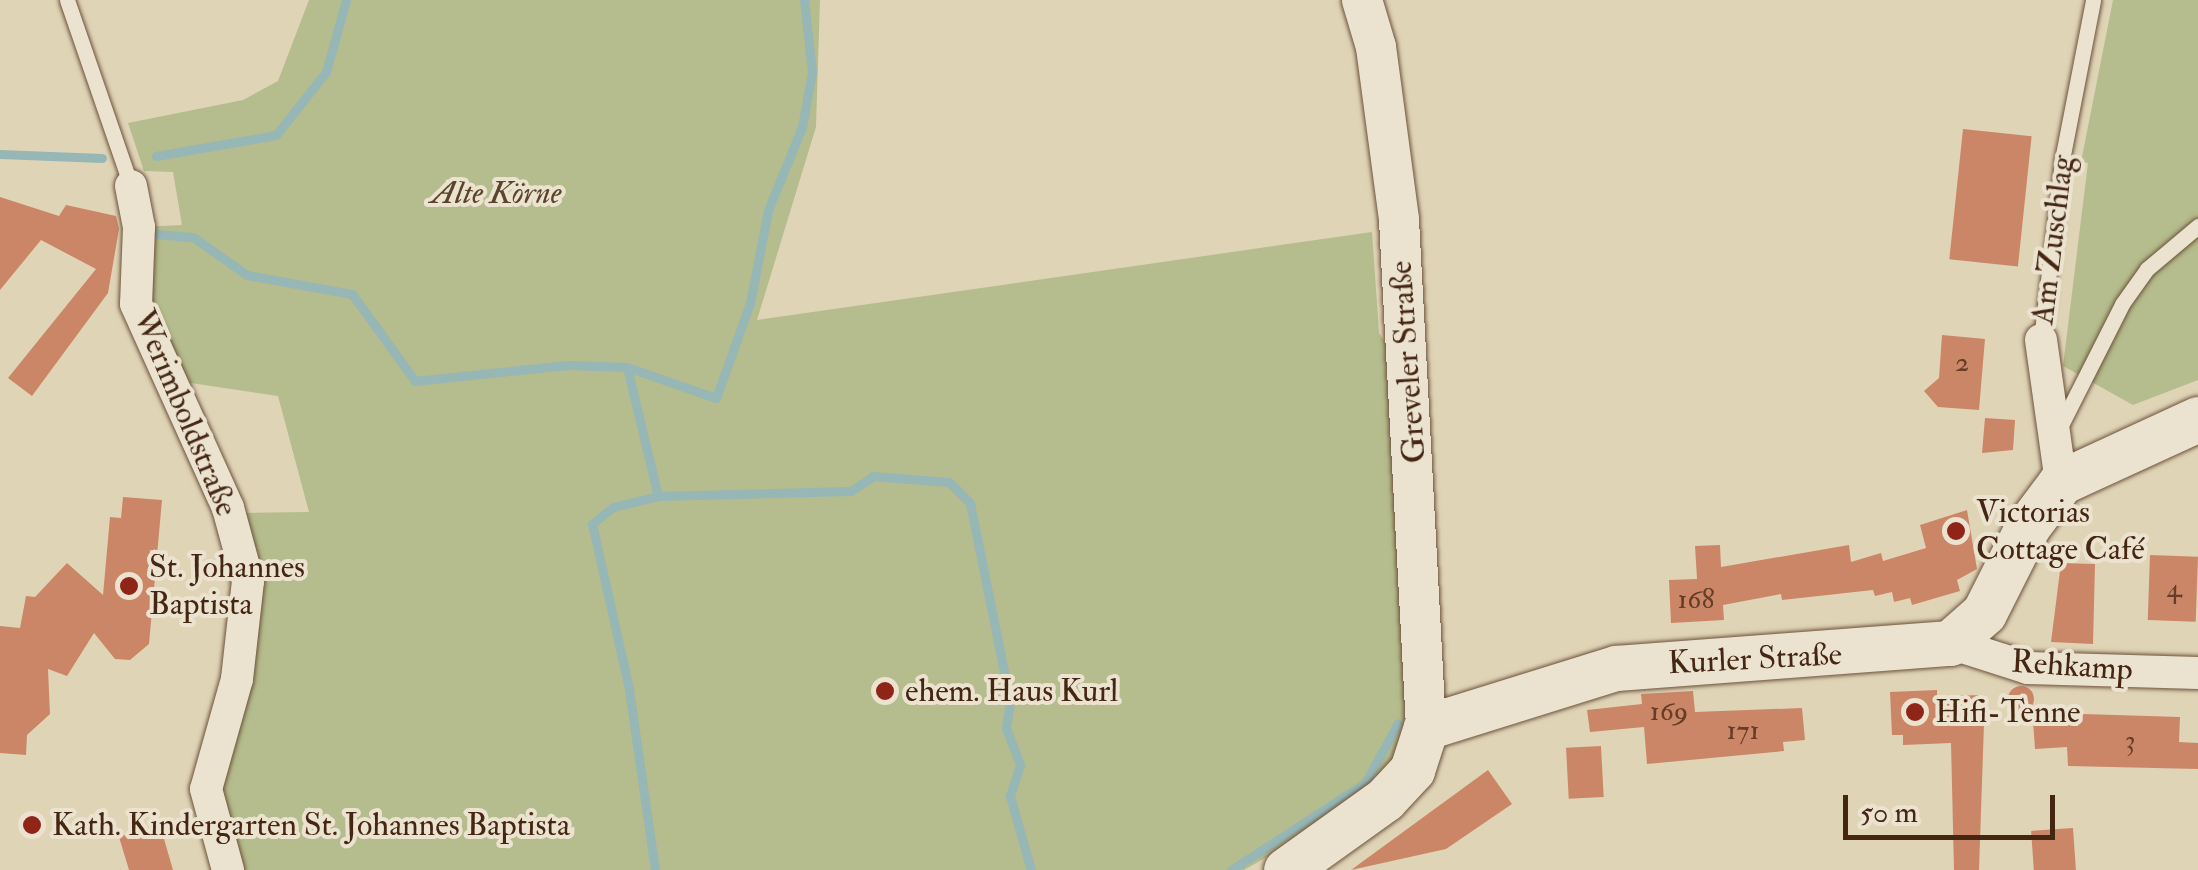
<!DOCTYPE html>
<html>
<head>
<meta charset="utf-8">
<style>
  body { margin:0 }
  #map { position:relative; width:2198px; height:870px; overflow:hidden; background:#e0d4b7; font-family:"IM FELL Double Pica",serif }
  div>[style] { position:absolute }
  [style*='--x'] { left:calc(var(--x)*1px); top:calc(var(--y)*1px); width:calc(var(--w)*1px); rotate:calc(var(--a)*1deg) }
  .green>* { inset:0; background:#b5bc8d }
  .stream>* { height:9px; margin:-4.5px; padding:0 4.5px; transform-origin:4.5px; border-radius:4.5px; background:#96b7b6 }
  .building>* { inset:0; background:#cb8667; transform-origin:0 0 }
  .round { border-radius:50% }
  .roads { filter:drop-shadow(0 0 2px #6c523b) drop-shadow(0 0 2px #6c523b) }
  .service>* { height:15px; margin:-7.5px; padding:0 7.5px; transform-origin:7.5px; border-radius:7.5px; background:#ebe3d0 }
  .minor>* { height:32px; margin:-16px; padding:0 16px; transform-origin:16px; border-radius:16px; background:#ebe3d0 }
  .tertiary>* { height:40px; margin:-20px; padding:0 20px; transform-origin:20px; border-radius:20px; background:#ebe3d0 }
  .secondary>* { height:45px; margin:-22.5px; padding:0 22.5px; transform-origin:22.5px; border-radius:22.5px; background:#ebe3d0 }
  .dots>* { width:28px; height:28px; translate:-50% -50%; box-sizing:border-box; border:5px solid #ebe3d0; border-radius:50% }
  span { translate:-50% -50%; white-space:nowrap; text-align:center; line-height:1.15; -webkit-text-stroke:8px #ebe3d0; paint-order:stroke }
  .number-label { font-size:28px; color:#663e27 }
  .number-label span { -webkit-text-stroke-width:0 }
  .park-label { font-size:32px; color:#5b442b; font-style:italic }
  .street-label { font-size:32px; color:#452612 }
  .poi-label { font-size:32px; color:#452612 }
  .left { translate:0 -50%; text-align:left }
  .scale { position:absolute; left:1843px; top:795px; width:212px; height:45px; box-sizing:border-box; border:5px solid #452612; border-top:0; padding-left:12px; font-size:30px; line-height:35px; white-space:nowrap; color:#452612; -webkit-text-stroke:8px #ebe3d0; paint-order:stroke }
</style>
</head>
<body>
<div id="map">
  <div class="green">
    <i style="clip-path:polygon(309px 0,820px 0,816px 127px,757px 320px,1372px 232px,1379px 333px,1390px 351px,1407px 666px,1406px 724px,1391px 765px,1312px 831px,1244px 870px,242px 870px,218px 785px,253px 680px,261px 584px,245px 513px,309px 512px,278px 396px,171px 380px,136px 304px,139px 227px,182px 225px,173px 172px,144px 171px,128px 123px,243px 100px,278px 81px)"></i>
    <i style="clip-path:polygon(2113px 0,2198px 0,2198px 380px,2133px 405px,2063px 366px,2088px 163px,2081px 162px)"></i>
  </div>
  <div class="stream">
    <i style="--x:0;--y:154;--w:102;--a:2.2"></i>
    <i style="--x:156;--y:156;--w:122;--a:-9.9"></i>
    <i style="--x:276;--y:135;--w:80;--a:-51.6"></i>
    <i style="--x:326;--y:72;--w:75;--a:-74.5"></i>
    <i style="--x:156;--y:234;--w:37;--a:5"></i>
    <i style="--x:193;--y:237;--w:66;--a:35.1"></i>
    <i style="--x:247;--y:275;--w:107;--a:10.3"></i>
    <i style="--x:352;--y:294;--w:107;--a:54.1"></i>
    <i style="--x:415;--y:381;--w:154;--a:-6"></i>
    <i style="--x:568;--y:365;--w:59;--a:1.9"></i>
    <i style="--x:627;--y:367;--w:94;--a:19.2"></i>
    <i style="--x:716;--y:398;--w:101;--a:-70.3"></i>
    <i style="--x:750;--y:303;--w:95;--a:-79"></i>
    <i style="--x:768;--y:210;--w:90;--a:-67.7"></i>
    <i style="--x:802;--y:127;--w:56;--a:-79.7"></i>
    <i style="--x:812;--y:72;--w:72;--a:-96.3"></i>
    <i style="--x:627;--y:367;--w:133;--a:76.5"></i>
    <i style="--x:655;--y:870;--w:183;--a:-98.2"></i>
    <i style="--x:629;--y:689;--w:169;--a:-102.6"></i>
    <i style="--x:592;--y:524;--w:27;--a:-39"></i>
    <i style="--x:613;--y:507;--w:46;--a:-13.7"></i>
    <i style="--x:658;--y:496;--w:193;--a:-1.5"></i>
    <i style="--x:851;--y:491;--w:27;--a:-34"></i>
    <i style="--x:873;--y:476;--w:76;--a:4.5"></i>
    <i style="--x:949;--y:482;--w:30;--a:45"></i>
    <i style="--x:970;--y:503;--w:203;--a:78.6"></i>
    <i style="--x:1010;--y:702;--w:26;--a:99"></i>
    <i style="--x:1006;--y:728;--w:40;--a:69"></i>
    <i style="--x:1020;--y:765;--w:33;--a:108"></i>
    <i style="--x:1010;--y:796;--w:77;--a:74.2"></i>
    <i style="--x:1231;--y:870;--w:160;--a:-33"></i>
    <i style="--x:1365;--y:783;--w:68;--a:-61.2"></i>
  </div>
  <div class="building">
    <i style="left:1963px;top:129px;width:69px;height:131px;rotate:6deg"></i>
    <i style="clip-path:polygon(0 197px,59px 216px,66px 205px,116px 216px,119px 229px,108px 293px,32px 396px,8px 378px,96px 269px,41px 240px,0 290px)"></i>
    <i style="clip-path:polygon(1942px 335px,1985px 339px,1979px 410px,1938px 407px,1924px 391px,1939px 378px)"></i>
    <i style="clip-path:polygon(1985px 418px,2015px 420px,2013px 450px,1982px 453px)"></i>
    <i style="clip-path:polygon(123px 497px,162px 500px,149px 644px,130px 660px,115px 659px,94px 633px,67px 676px,48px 669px,50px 714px,27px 735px,26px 755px,0 753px,0 626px,20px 628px,26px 596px,35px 597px,67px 563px,103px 595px,110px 517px,121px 518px)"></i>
    <i style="clip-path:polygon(1967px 510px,1977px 569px,1957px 580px,1960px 591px,1912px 605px,1910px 598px,1894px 602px,1892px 592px,1875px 596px,1873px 590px,1782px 600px,1781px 594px,1723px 605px,1724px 620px,1671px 623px,1669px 580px,1697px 579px,1695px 546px,1720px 545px,1721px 567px,1849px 545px,1851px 562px,1881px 553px,1883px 561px,1926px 548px,1920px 525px)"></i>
    <i style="left:2150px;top:555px;width:48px;height:65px;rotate:2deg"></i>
    <i style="clip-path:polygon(2061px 563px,2095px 564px,2093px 644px,2051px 642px)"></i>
    <i class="round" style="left:2008px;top:686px;width:26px;height:26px"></i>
    <i style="clip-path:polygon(1937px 690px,1937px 696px,1985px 695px,1979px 870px,1954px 870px,1951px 743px,1903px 745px,1903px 735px,1892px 735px,1890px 692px)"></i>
    <i style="clip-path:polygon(1693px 691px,1695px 712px,1802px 708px,1805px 740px,1783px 742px,1784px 751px,1647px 764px,1644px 727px,1590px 732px,1587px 710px,1642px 704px,1641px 694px)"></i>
    <i style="clip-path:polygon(2083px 714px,2180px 717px,2179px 742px,2198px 743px,2198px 769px,2068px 766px,2067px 747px,2035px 749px,2033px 721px)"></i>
    <i style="left:1601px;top:746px;width:51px;height:35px;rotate:87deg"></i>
    <i style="clip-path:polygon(1488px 770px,1512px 804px,1446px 849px,1351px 870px)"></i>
    <i style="clip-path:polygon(160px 825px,173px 870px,129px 870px,119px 837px)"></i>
    <i style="left:2073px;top:828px;width:42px;height:42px;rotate:86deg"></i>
  </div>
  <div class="roads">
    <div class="service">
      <i style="--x:67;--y:0;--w:197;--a:71"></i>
      <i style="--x:2041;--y:340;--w:181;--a:-83.3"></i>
      <i style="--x:2062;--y:160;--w:163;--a:-79"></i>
      <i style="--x:2060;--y:427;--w:138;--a:-63.2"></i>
      <i style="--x:2122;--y:304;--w:43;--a:-54.5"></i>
      <i style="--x:2147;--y:269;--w:67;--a:-40.1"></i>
    </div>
    <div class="minor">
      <i style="--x:131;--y:186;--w:42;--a:79"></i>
      <i style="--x:139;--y:227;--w:77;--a:92.2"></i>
      <i style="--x:136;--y:304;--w:224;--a:65.7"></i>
      <i style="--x:228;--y:508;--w:76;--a:74.7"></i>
      <i style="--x:248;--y:581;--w:99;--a:96.4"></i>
      <i style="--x:237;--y:679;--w:114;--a:105.7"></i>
      <i style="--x:206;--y:789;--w:84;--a:74.8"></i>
      <i style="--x:2041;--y:340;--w:143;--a:82"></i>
      <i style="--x:1950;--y:643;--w:82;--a:17.8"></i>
      <i style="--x:2028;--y:668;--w:170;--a:1.7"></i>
    </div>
    <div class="tertiary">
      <i style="--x:1362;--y:0;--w:49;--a:73.4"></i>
      <i style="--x:1376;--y:47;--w:175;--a:82.4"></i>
      <i style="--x:1399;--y:220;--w:508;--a:86.95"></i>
    </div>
    <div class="secondary">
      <i style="--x:1286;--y:870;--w:122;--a:-35.6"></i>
      <i style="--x:1385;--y:799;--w:40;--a:-47"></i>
      <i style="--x:1412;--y:770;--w:45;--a:-72"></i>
      <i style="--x:1426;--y:727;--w:199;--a:-17.3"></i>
      <i style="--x:1616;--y:668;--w:335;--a:-4.3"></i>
      <i style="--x:1950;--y:643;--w:45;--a:-41.4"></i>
      <i style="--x:1984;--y:613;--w:97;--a:-63.2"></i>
      <i style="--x:2028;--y:526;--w:55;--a:-53.1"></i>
      <i style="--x:2061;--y:482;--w:151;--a:-24.7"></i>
    </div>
  </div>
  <div class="dots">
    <i style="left:1956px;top:531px;background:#8f2418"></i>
    <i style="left:129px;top:586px;background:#8f2418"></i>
    <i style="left:885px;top:691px;background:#8f2418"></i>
    <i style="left:1915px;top:712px;background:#8f2418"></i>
    <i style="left:32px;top:825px;background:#8f2418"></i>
  </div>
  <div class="number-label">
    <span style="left:1962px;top:363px">2</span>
    <span style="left:2174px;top:589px">4</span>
    <span style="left:1696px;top:600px">168</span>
    <span style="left:1669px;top:712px">169</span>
    <span style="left:1743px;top:731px">171</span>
    <span style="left:2130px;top:741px">3</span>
  </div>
  <div class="park-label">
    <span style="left:496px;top:193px">Alte Körne</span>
  </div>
  <div class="street-label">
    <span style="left:2053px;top:240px;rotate:-83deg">Am Zuschlag</span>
    <span style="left:1408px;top:362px;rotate:-94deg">Greveler Straße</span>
    <span style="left:185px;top:413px;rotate:67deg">Werimboldstraße</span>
    <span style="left:1755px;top:659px;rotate:-3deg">Kurler Straße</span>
    <span style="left:2072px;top:666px;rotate:4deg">Rehkamp</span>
  </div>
  <div class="poi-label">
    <span class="left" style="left:1976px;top:531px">Victorias<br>Cottage Café</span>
    <span class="left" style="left:149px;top:586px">St. Johannes<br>Baptista</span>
    <span class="left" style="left:905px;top:691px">ehem. Haus Kurl</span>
    <span class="left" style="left:1935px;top:712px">Hifi-Tenne</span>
    <span class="left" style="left:52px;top:825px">Kath. Kindergarten St. Johannes Baptista</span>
  </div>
  <div class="scale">50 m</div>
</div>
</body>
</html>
